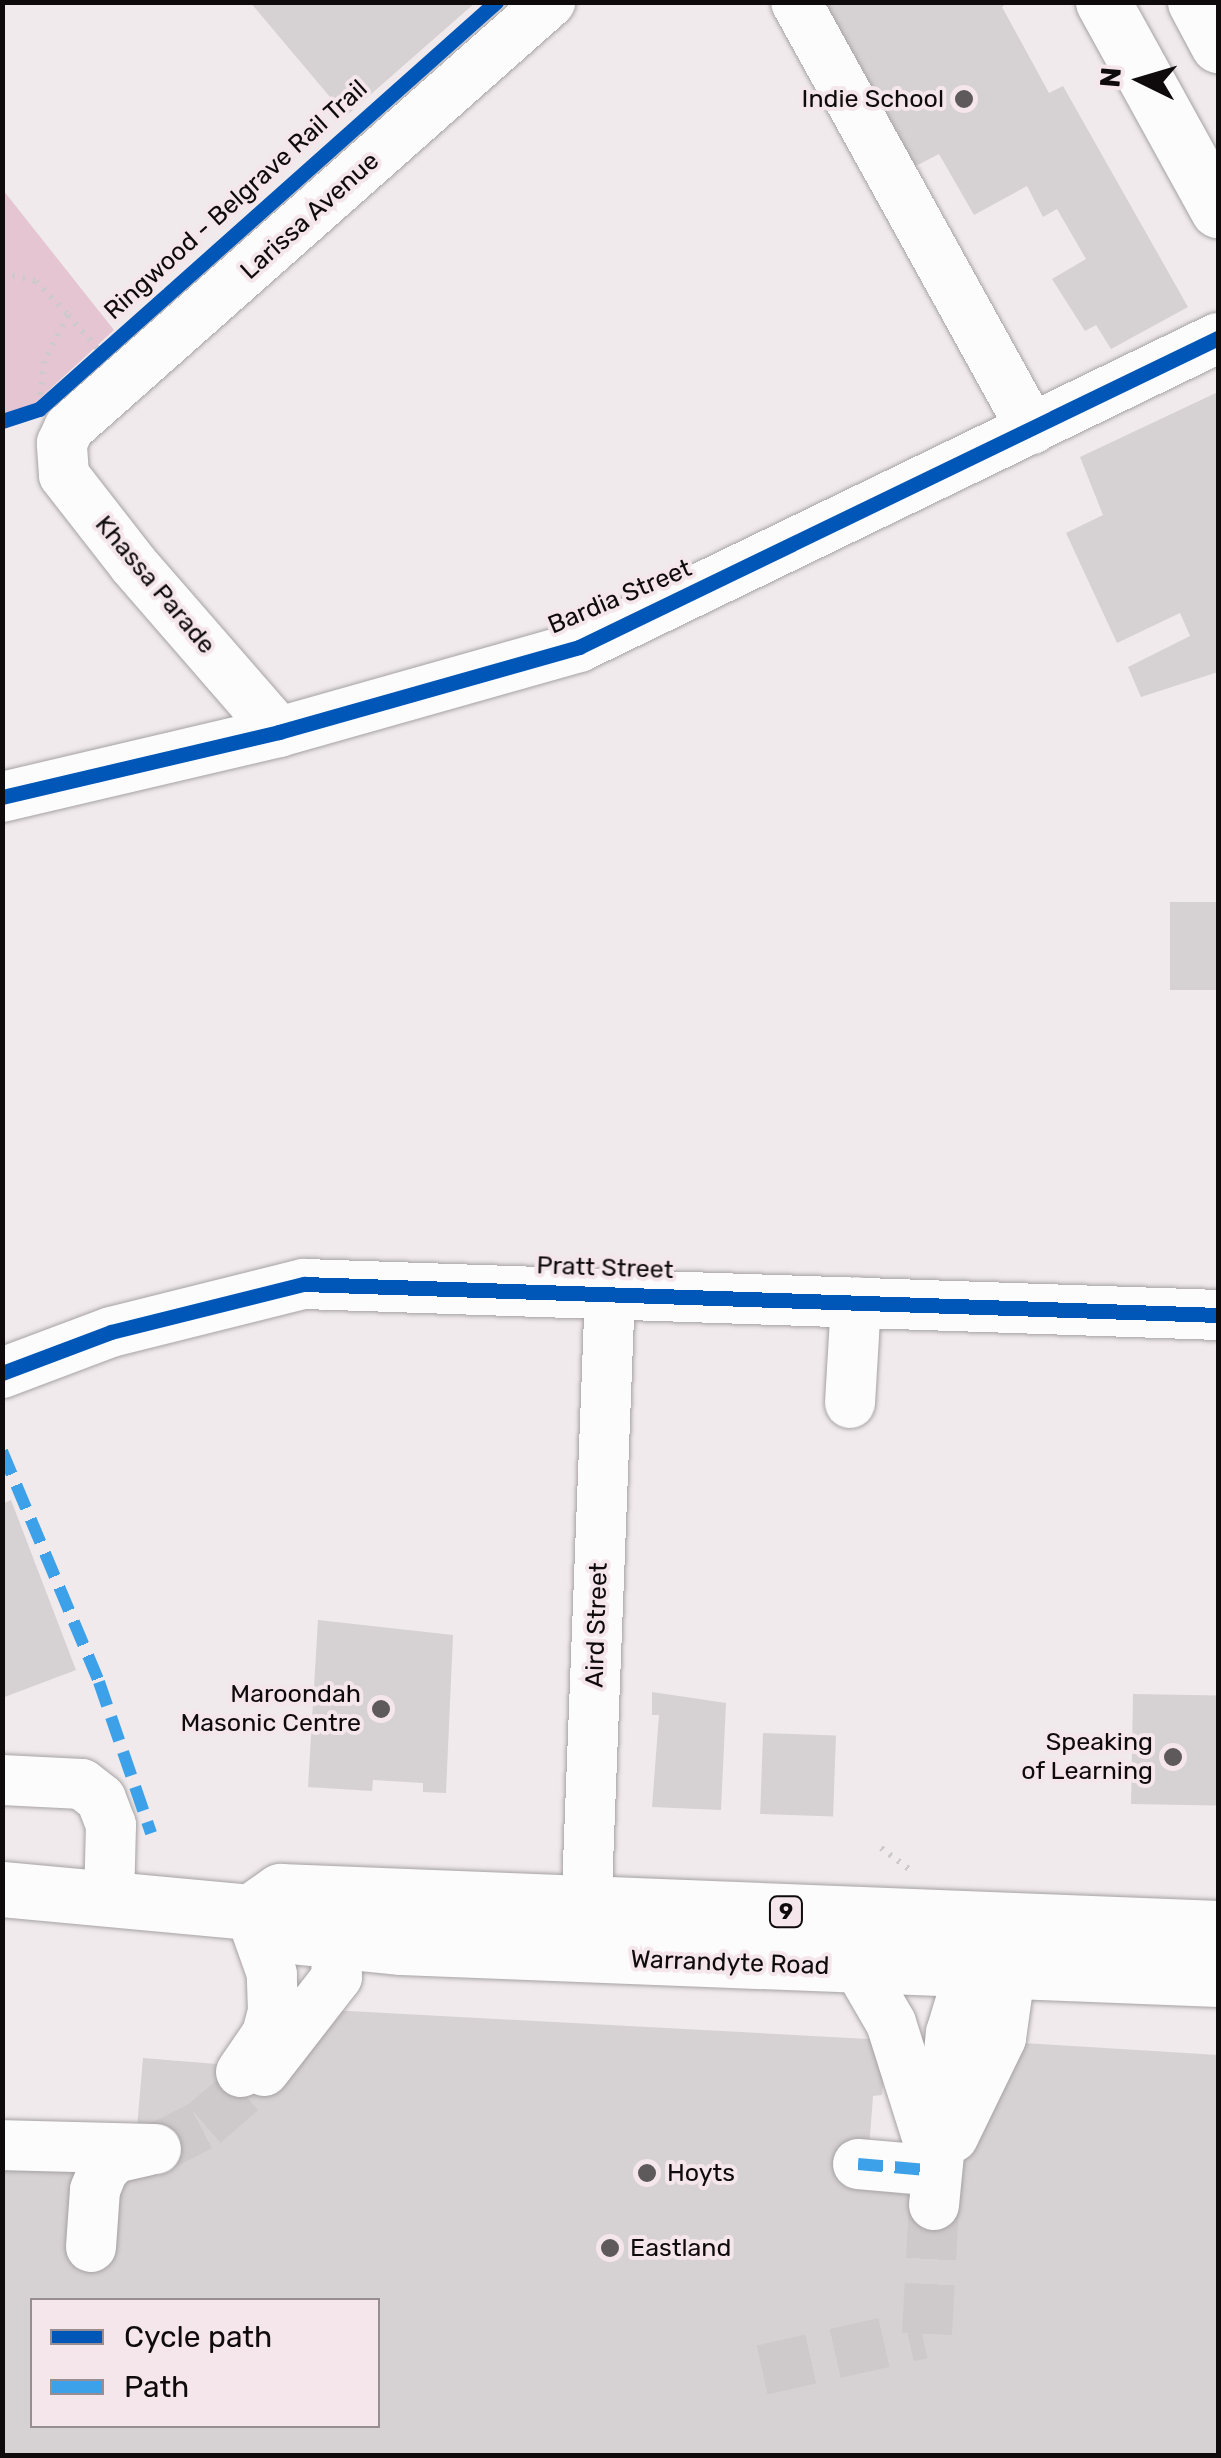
<!DOCTYPE html>
<html>
<head>
<meta charset="utf-8">
<style>
  body { margin:0 }
  #map { position:relative; width:1221px; height:2458px; overflow:hidden; background:#f0eaec; font-family:Rubik,sans-serif }
  div>[style] { position:absolute }
  [style*='--x'] { left:calc(var(--x)*1px); top:calc(var(--y)*1px); width:calc(var(--w)*1px); rotate:calc(var(--a)*1deg) }
  .green>* { inset:0; background:#e6c5d3 }
  .building>* { inset:0; background:#d6d1d3; transform-origin:0 0 }
  .minor-tunnel>* { height:50px; margin-top:-25px; transform-origin:0; background:repeating-linear-gradient(90deg,#cec9cb 0 50px,transparent 0 75px) }
  .path>* { height:6px; margin-top:-3px; transform-origin:0; background:repeating-linear-gradient(90deg,#cdcacb 0 2.5px,transparent 0 10.5px) }
  .roads { filter:drop-shadow(0 0 2px #a6a2a3) drop-shadow(0 0 2px #a6a2a3) }
  .minor>* { height:50px; margin:-25px; padding:0 25px; transform-origin:25px; border-radius:25px; background:#fdfcfc }
  .major>* { height:55px; margin:-27.5px; padding:0 27.5px; transform-origin:27.5px; border-radius:27.5px; background:#fdfcfc }
  .highway>* { height:55px; margin:-27.5px; padding:0 27.5px; transform-origin:27.5px; border-radius:27.5px; background:#fdfcfc }
  .quiet>* { height:12px; margin-top:-6px; transform-origin:0; background:repeating-linear-gradient(90deg,#3da1e9 0 25px,transparent 0 37px) }
  .cycleway>* { height:15px; margin:-7.5px; padding:0 7.5px; transform-origin:7.5px; border-radius:7.5px; background:#0057b8 }
  .dots>* { width:28px; height:28px; translate:-50% -50%; box-sizing:border-box; border:5px solid #f4e6eb; border-radius:50% }
  span { translate:-50% -50%; white-space:nowrap; text-align:center; line-height:1.15; -webkit-text-stroke:8px #f4e6eb; paint-order:stroke }
  .shield-label span { padding:2px 8px; background:#f4e6eb; border:2px solid; border-radius:8px; -webkit-text-stroke-width:0 }
  .shield-label { font-size:22px; color:#0f0b0d; font-weight:700 }
  .poi-label { font-size:25px; color:#0f0b0d }
  .right { translate:-100% -50%; text-align:right }
  .left { translate:0 -50%; text-align:left }
  .street-label { font-size:25px; color:#0f0b0d }
  .frame { position:absolute; inset:0; border:5px solid #0f0b0d; pointer-events:none }
  .legend { position:absolute; left:30px; top:2298px; width:350px; height:130px; box-sizing:border-box; background:#f4e6eb; border:2px solid #988e92; margin:0; padding:12px 18px; list-style:none; font-size:30px; color:#0f0b0d }
  .legend li { display:flex; align-items:center; gap:20px; height:50px }
  .legend b { width:50px; border:2px solid #988e92 }
  .north { position:absolute; left:1091px; top:30px; width:100px; height:100px; -webkit-text-stroke:8px #f4e6eb; paint-order:stroke; rotate:275deg; font-size:28px; font-weight:700; line-height:40px; text-align:center; color:#0f0b0d }
  .north::after { content:''; display:block; margin:auto; width:35px; height:45px; background:#0f0b0d; clip-path:polygon(50% 0,100% 100%,50% 72%,0 100%) }
</style>
</head>
<body>
<div id="map">
  <div class="green">
    <i style="clip-path:polygon(3px 190px,114px 330px,33px 405px,3px 414px)"></i>
  </div>
  <div class="building">
    <i style="clip-path:polygon(250px 2px,476px 2px,346px 116px)"></i>
    <i style="clip-path:polygon(806px 2px,1008px 2px,1002px 7px,1049px 93px,1063px 86px,1188px 307px,1111px 349px,1096px 325px,1085px 331px,1052px 279px,1086px 259px,1057px 209px,1043px 217px,1027px 186px,974px 215px,939px 154px,910px 169px)"></i>
    <i style="clip-path:polygon(1218px 392px,1218px 672px,1141px 697px,1128px 667px,1190px 636px,1180px 613px,1117px 643px,1066px 533px,1103px 515px,1080px 457px)"></i>
    <i style="left:1218px;top:902px;width:88px;height:48px;rotate:90deg"></i>
    <i style="clip-path:polygon(11px 1500px,76px 1670px,2px 1698px,2px 1504px)"></i>
    <i style="clip-path:polygon(318px 1620px,453px 1635px,446px 1793px,423px 1792px,423px 1783px,373px 1780px,372px 1791px,308px 1787px)"></i>
    <i style="clip-path:polygon(652px 1692px,726px 1703px,721px 1810px,652px 1807px,659px 1715px,652px 1715px)"></i>
    <i style="left:1133px;top:1694px;width:85px;height:110px;rotate:1deg"></i>
    <i style="left:763px;top:1733px;width:73px;height:81px;rotate:2deg"></i>
    <i style="clip-path:polygon(evenodd,294px 2008px,887px 2040px,882px 2095px,873px 2096px,866px 2190px,925px 2196px,994px 2041px,1218px 2055px,1218px 2456px,2px 2456px,2px 2127px,136px 2139px,143px 2058px,290px 2070px,294px 2008px,32px 2300px,378px 2300px,378px 2426px,32px 2426px,32px 2300px)"></i>
  </div>
  <div class="minor-tunnel">
    <i style="--x:156;--y:2149;--w:54;--a:-27.5"></i>
    <i style="--x:204;--y:2124;--w:78;--a:-40.8"></i>
    <i style="--x:927;--y:2334;--w:129;--a:-86.9"></i>
    <i style="--x:762;--y:2370;--w:164;--a:-12.7"></i>
  </div>
  <div class="path">
    <i style="--x:2;--y:273;--w:35;--a:13"></i>
    <i style="--x:36;--y:281;--w:47;--a:46.7"></i>
    <i style="--x:68;--y:315;--w:52;--a:117.6"></i>
    <i style="--x:44;--y:361;--w:36;--a:96"></i>
    <i style="--x:68;--y:315;--w:44;--a:48.7"></i>
    <i style="--x:881;--y:1848;--w:36;--a:37"></i>
  </div>
  <div class="roads">
    <div class="minor">
      <i style="--x:796;--y:2;--w:488;--a:61.1"></i>
      <i style="--x:279;--y:732;--w:221;--a:-131"></i>
      <i style="--x:134;--y:565;--w:114;--a:-127.9"></i>
      <i style="--x:64;--y:475;--w:32;--a:-94"></i>
      <i style="--x:62;--y:443;--w:17;--a:-65"></i>
      <i style="--x:69;--y:428;--w:643;--a:-41.53"></i>
      <i style="--x:2;--y:797;--w:285;--a:-13.2"></i>
      <i style="--x:279;--y:732;--w:312;--a:-15.8"></i>
      <i style="--x:579;--y:647;--w:710;--a:-25.81"></i>
      <i style="--x:2;--y:1373;--w:116;--a:-20.6"></i>
      <i style="--x:111;--y:1332;--w:199;--a:-14"></i>
      <i style="--x:304;--y:1284;--w:915;--a:1.94"></i>
      <i style="--x:850;--y:1403;--w:101;--a:-86.6"></i>
      <i style="--x:2;--y:1780;--w:80;--a:2.9"></i>
      <i style="--x:82;--y:1784;--w:24;--a:38"></i>
      <i style="--x:101;--y:1799;--w:28;--a:69"></i>
      <i style="--x:111;--y:1825;--w:74;--a:91.5"></i>
      <i style="--x:585;--y:1942;--w:650;--a:-87.8"></i>
      <i style="--x:859;--y:1968;--w:64;--a:59.8"></i>
      <i style="--x:891;--y:2023;--w:133;--a:72.5"></i>
      <i style="--x:264;--y:2071;--w:119;--a:-52.2"></i>
      <i style="--x:337;--y:1977;--w:36;--a:-93"></i>
      <i style="--x:241;--y:2072;--w:46;--a:-55.6"></i>
      <i style="--x:267;--y:2034;--w:24;--a:-75"></i>
      <i style="--x:273;--y:2011;--w:37;--a:-92"></i>
      <i style="--x:272;--y:1974;--w:66;--a:-109.5"></i>
      <i style="--x:953;--y:2137;--w:110;--a:-64.1"></i>
      <i style="--x:1001;--y:2038;--w:65;--a:-82"></i>
      <i style="--x:1010;--y:1974;--w:45;--a:-114.9"></i>
      <i style="--x:2;--y:2145;--w:154;--a:1.5"></i>
      <i style="--x:858;--y:2164;--w:69;--a:5"></i>
      <i style="--x:934;--y:2205;--w:173;--a:-84.4"></i>
      <i style="--x:951;--y:2033;--w:107;--a:-73.1"></i>
      <i style="--x:91;--y:2247;--w:57;--a:-86"></i>
      <i style="--x:95;--y:2190;--w:22;--a:-68"></i>
      <i style="--x:103;--y:2170;--w:17;--a:-45"></i>
      <i style="--x:115;--y:2158;--w:32;--a:-13"></i>
    </div>
    <div class="major">
      <i style="--x:2;--y:1889;--w:249;--a:5.3"></i>
      <i style="--x:250;--y:1912;--w:38;--a:37"></i>
      <i style="--x:280;--y:1935;--w:122;--a:5.7"></i>
      <i style="--x:401;--y:1947;--w:818;--a:2.24"></i>
      <i style="--x:250;--y:1912;--w:37;--a:-35"></i>
      <i style="--x:280;--y:1891;--w:939;--a:2.26"></i>
    </div>
    <div class="highway">
      <i style="--x:1103;--y:2;--w:238;--a:61.1"></i>
      <i style="--x:1195;--y:2;--w:49;--a:61.9"></i>
    </div>
  </div>
  <div class="quiet">
    <i style="--x:2;--y:1451;--w:251;--a:67.2"></i>
    <i style="--x:99;--y:1682;--w:160;--a:71"></i>
    <i style="--x:858;--y:2164;--w:69;--a:5"></i>
  </div>
  <div class="cycleway">
    <i style="--x:2;--y:421;--w:39;--a:-18"></i>
    <i style="--x:39;--y:409;--w:612;--a:-41.69"></i>
    <i style="--x:2;--y:797;--w:285;--a:-13.2"></i>
    <i style="--x:279;--y:732;--w:312;--a:-15.8"></i>
    <i style="--x:579;--y:647;--w:710;--a:-25.81"></i>
    <i style="--x:2;--y:1373;--w:116;--a:-20.6"></i>
    <i style="--x:111;--y:1332;--w:199;--a:-14"></i>
    <i style="--x:304;--y:1284;--w:915;--a:1.94"></i>
  </div>
  <div class="dots">
    <i style="left:964px;top:99px;background:#5e595b"></i>
    <i style="left:381px;top:1709px;background:#5e595b"></i>
    <i style="left:1173px;top:1757px;background:#5e595b"></i>
    <i style="left:647px;top:2173px;background:#5e595b"></i>
    <i style="left:610px;top:2248px;background:#5e595b"></i>
  </div>
  <div class="shield-label">
    <span style="left:786px;top:1912px">9</span>
  </div>
  <div class="poi-label">
    <span class="right" style="left:944px;top:99px">Indie School</span>
    <span class="right" style="left:361px;top:1709px">Maroondah<br>Masonic Centre</span>
    <span class="right" style="left:1153px;top:1757px">Speaking<br>of Learning</span>
    <span class="left" style="left:667px;top:2173px">Hoyts</span>
    <span class="left" style="left:630px;top:2248px">Eastland</span>
  </div>
  <div class="street-label">
    <span style="left:236px;top:200px;rotate:-42deg">Ringwood - Belgrave Rail Trail</span>
    <span style="left:310px;top:216px;rotate:-42deg">Larissa Avenue</span>
    <span style="left:155px;top:585px;rotate:50deg">Khassa Parade</span>
    <span style="left:620px;top:597px;rotate:-23deg">Bardia Street</span>
    <span style="left:605px;top:1268px;rotate:2deg">Pratt Street</span>
    <span style="left:597px;top:1625px;rotate:-88deg">Aird Street</span>
    <span style="left:730px;top:1963px;rotate:2deg">Warrandyte Road</span>
  </div>
  <div class="frame"></div>
  <ul class="legend">
  <li><b style="height:12px;background:#0057b8"></b>Cycle path</li>
  <li><b style="height:12px;background:#3da1e9"></b>Path</li>
  </ul>
  <div class="north">N</div>
</div>
</body>
</html>
